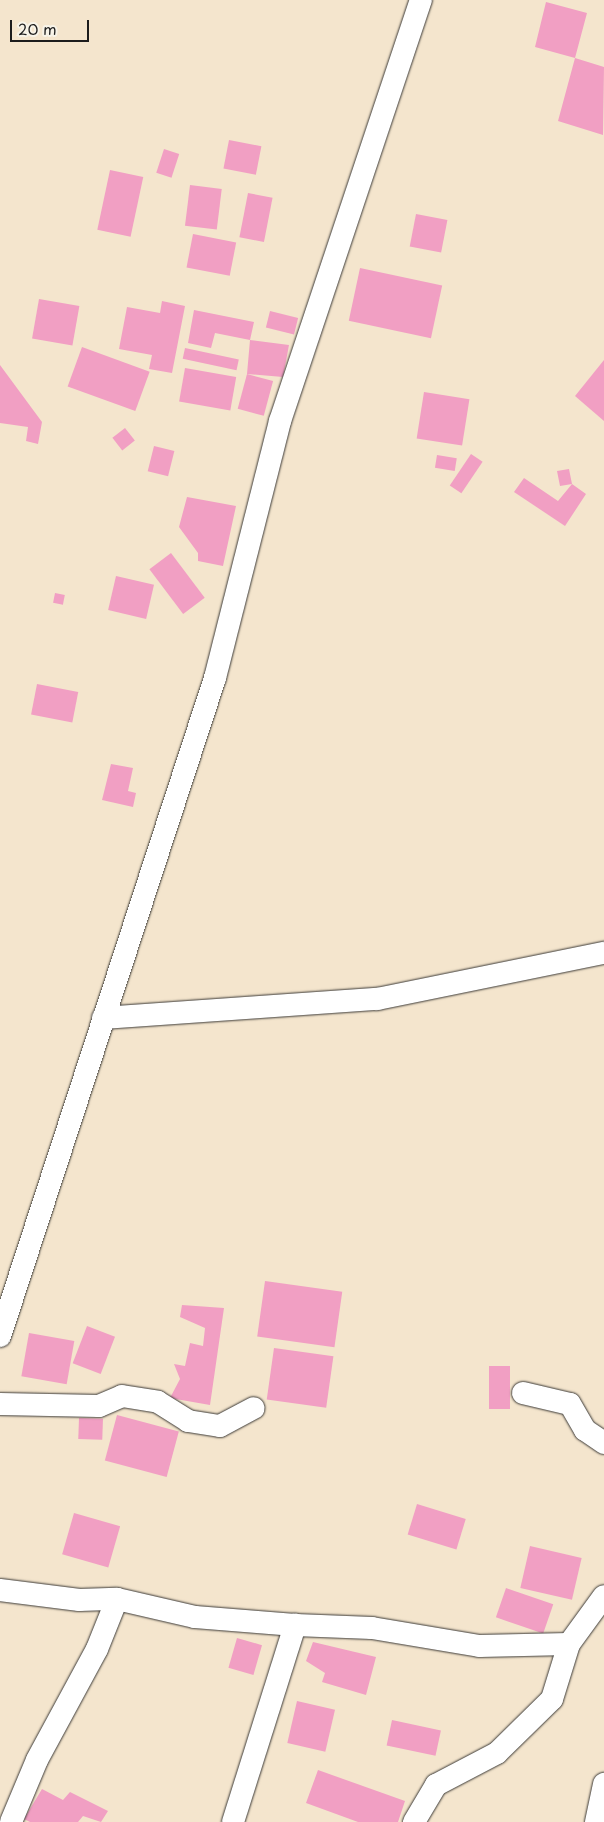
<!DOCTYPE html>
<html>
<head>
<meta charset="utf-8">
<style>
  body { margin:0 }
  #map { position:relative; width:604px; height:1822px; overflow:hidden; background:#f4e5cd; font-family:"Playpen Sans",sans-serif }
  div>[style] { position:absolute }
  [style*='--x'] { left:calc(var(--x)*1px); top:calc(var(--y)*1px); width:calc(var(--w)*1px); rotate:calc(var(--a)*1deg) }
  .building>* { inset:0; background:#f19fc3; transform-origin:0 0 }
  .roads { filter:drop-shadow(0 0 1px #3c3a37) drop-shadow(0 0 1px #3c3a37) }
  .street>* { height:22px; margin:-11px; padding:0 11px; transform-origin:11px; border-radius:11px; background:#fff }
  span { translate:-50% -50%; white-space:nowrap; text-align:center; line-height:1.15; -webkit-text-stroke:4px #f7f3e8; paint-order:stroke }
  .scale { position:absolute; left:10px; top:20px; width:79px; height:22px; box-sizing:border-box; border:2px solid #1c1c1c; border-top:0; padding-left:6px; font-size:15px; line-height:18px; white-space:nowrap; color:#1c1c1c; -webkit-text-stroke:4px #f7f3e8; paint-order:stroke }
</style>
</head>
<body>
<div id="map">
  <div class="building">
    <i style="clip-path:polygon(546px 2px,587px 13px,575px 58px,604px 67px,603px 135px,558px 121px,575px 58px,535px 47px)"></i>
    <i style="left:229px;top:140px;width:33px;height:29px;rotate:11deg"></i>
    <i style="left:164px;top:149px;width:16px;height:25px;rotate:18deg"></i>
    <i style="left:110px;top:170px;width:34px;height:61px;rotate:12deg"></i>
    <i style="left:190px;top:185px;width:32px;height:41px;rotate:7deg"></i>
    <i style="left:248px;top:193px;width:25px;height:45px;rotate:11deg"></i>
    <i style="left:416px;top:214px;width:32px;height:33px;rotate:11deg"></i>
    <i style="left:193px;top:234px;width:44px;height:34px;rotate:11deg"></i>
    <i style="left:360px;top:268px;width:84px;height:54px;rotate:12deg"></i>
    <i style="left:39px;top:299px;width:41px;height:40px;rotate:10deg"></i>
    <i style="clip-path:polygon(162px 301px,185px 306px,172px 373px,149px 369px,152px 355px,119px 349px,127px 307px,160px 313px)"></i>
    <i style="clip-path:polygon(194px 310px,254px 322px,250px 340px,289px 345px,283px 377px,247px 374px,250px 340px,215px 333px,211px 348px,188px 343px)"></i>
    <i style="left:270px;top:311px;width:29px;height:17px;rotate:14deg"></i>
    <i style="left:82px;top:347px;width:72px;height:42px;rotate:20deg"></i>
    <i style="left:185px;top:348px;width:55px;height:11px;rotate:12deg"></i>
    <i style="clip-path:polygon(604px 360px,604px 421px,575px 396px)"></i>
    <i style="clip-path:polygon(0 365px,42px 422px,38px 444px,26px 441px,28px 427px,0 423px)"></i>
    <i style="left:185px;top:368px;width:52px;height:34px;rotate:10deg"></i>
    <i style="left:247px;top:374px;width:27px;height:36px;rotate:15deg"></i>
    <i style="left:424px;top:392px;width:46px;height:47px;rotate:9deg"></i>
    <i style="left:125px;top:428px;width:16px;height:16px;rotate:52deg"></i>
    <i style="left:154px;top:446px;width:21px;height:26px;rotate:14deg"></i>
    <i style="left:471px;top:454px;width:14px;height:38px;rotate:34deg"></i>
    <i style="left:437px;top:455px;width:20px;height:13px;rotate:9deg"></i>
    <i style="clip-path:polygon(569px 469px,572px 484px,586px 494px,565px 526px,514px 492px,524px 478px,558px 501px,572px 484px,560px 486px,557px 471px)"></i>
    <i style="clip-path:polygon(187px 497px,236px 506px,223px 566px,198px 561px,198px 553px,179px 527px)"></i>
    <i style="left:171px;top:553px;width:56px;height:27px;rotate:53deg"></i>
    <i style="left:116px;top:576px;width:39px;height:35px;rotate:13deg"></i>
    <i style="left:55px;top:593px;width:10px;height:10px;rotate:11deg"></i>
    <i style="left:37px;top:684px;width:42px;height:31px;rotate:11deg"></i>
    <i style="clip-path:polygon(111px 764px,133px 768px,128px 791px,136px 793px,133px 807px,102px 800px)"></i>
    <i style="left:265px;top:1281px;width:78px;height:56px;rotate:8deg"></i>
    <i style="clip-path:polygon(182px 1305px,224px 1308px,210px 1405px,170px 1398px,180px 1379px,174px 1364px,185px 1366px,190px 1343px,203px 1346px,205px 1328px,180px 1317px)"></i>
    <i style="left:87px;top:1326px;width:30px;height:40px;rotate:21deg"></i>
    <i style="left:29px;top:1333px;width:46px;height:44px;rotate:10deg"></i>
    <i style="left:274px;top:1348px;width:60px;height:52px;rotate:8deg"></i>
    <i style="left:489px;top:1366px;width:21px;height:43px"></i>
    <i style="left:117px;top:1415px;width:64px;height:47px;rotate:15deg"></i>
    <i style="left:79px;top:1418px;width:24px;height:21px;rotate:2deg"></i>
    <i style="left:417px;top:1504px;width:51px;height:32px;rotate:17deg"></i>
    <i style="left:74px;top:1513px;width:48px;height:43px;rotate:16deg"></i>
    <i style="left:530px;top:1546px;width:53px;height:43px;rotate:13deg"></i>
    <i style="left:506px;top:1588px;width:50px;height:31px;rotate:19deg"></i>
    <i style="left:237px;top:1638px;width:26px;height:31px;rotate:16deg"></i>
    <i style="clip-path:polygon(313px 1642px,376px 1657px,366px 1695px,322px 1682px,325px 1673px,306px 1661px)"></i>
    <i style="left:297px;top:1701px;width:39px;height:43px;rotate:13deg"></i>
    <i style="left:392px;top:1720px;width:50px;height:26px;rotate:12deg"></i>
    <i style="clip-path:polygon(318px 1770px,405px 1801px,398px 1822px,358px 1822px,306px 1803px)"></i>
    <i style="clip-path:polygon(42px 1789px,63px 1800px,70px 1792px,108px 1811px,101px 1822px,83px 1816px,78px 1822px,30px 1822px,24px 1819px)"></i>
  </div>
  <div class="roads">
    <div class="street">
      <i style="--x:103;--y:1018;--w:275;--a:-4"></i>
      <i style="--x:377;--y:999;--w:232;--a:-11.5"></i>
      <i style="--x:0;--y:1336;--w:692;--a:-71.91"></i>
      <i style="--x:215;--y:678;--w:265;--a:-75.8"></i>
      <i style="--x:280;--y:421;--w:444;--a:-71.5"></i>
      <i style="--x:523;--y:1393;--w:48;--a:13.2"></i>
      <i style="--x:570;--y:1404;--w:30;--a:60"></i>
      <i style="--x:585;--y:1430;--w:23;--a:34"></i>
      <i style="--x:0;--y:1404;--w:99;--a:1.2"></i>
      <i style="--x:99;--y:1406;--w:25;--a:-23"></i>
      <i style="--x:122;--y:1396;--w:36;--a:9"></i>
      <i style="--x:158;--y:1402;--w:36;--a:32"></i>
      <i style="--x:188;--y:1421;--w:32;--a:9"></i>
      <i style="--x:220;--y:1426;--w:38;--a:-28"></i>
      <i style="--x:0;--y:1590;--w:80;--a:7.2"></i>
      <i style="--x:79;--y:1600;--w:38;--a:-2"></i>
      <i style="--x:117;--y:1599;--w:54;--a:111.8"></i>
      <i style="--x:97;--y:1649;--w:126;--a:118.4"></i>
      <i style="--x:37;--y:1760;--w:67;--a:112.8"></i>
      <i style="--x:117;--y:1599;--w:80;--a:13"></i>
      <i style="--x:195;--y:1617;--w:100;--a:4.6"></i>
      <i style="--x:233;--y:1822;--w:207;--a:-72.5"></i>
      <i style="--x:295;--y:1625;--w:77;--a:2.2"></i>
      <i style="--x:372;--y:1628;--w:109;--a:9.5"></i>
      <i style="--x:479;--y:1646;--w:90;--a:-1.3"></i>
      <i style="--x:414;--y:1822;--w:43;--a:-59.3"></i>
      <i style="--x:436;--y:1785;--w:69;--a:-27.7"></i>
      <i style="--x:497;--y:1753;--w:77;--a:-44.5"></i>
      <i style="--x:552;--y:1699;--w:58;--a:-72.8"></i>
      <i style="--x:569;--y:1644;--w:59;--a:-53.9"></i>
      <i style="--x:596;--y:1822;--w:39;--a:-78"></i>
    </div>
  </div>
  <div class="scale">20 m</div>
</div>
</body>
</html>
